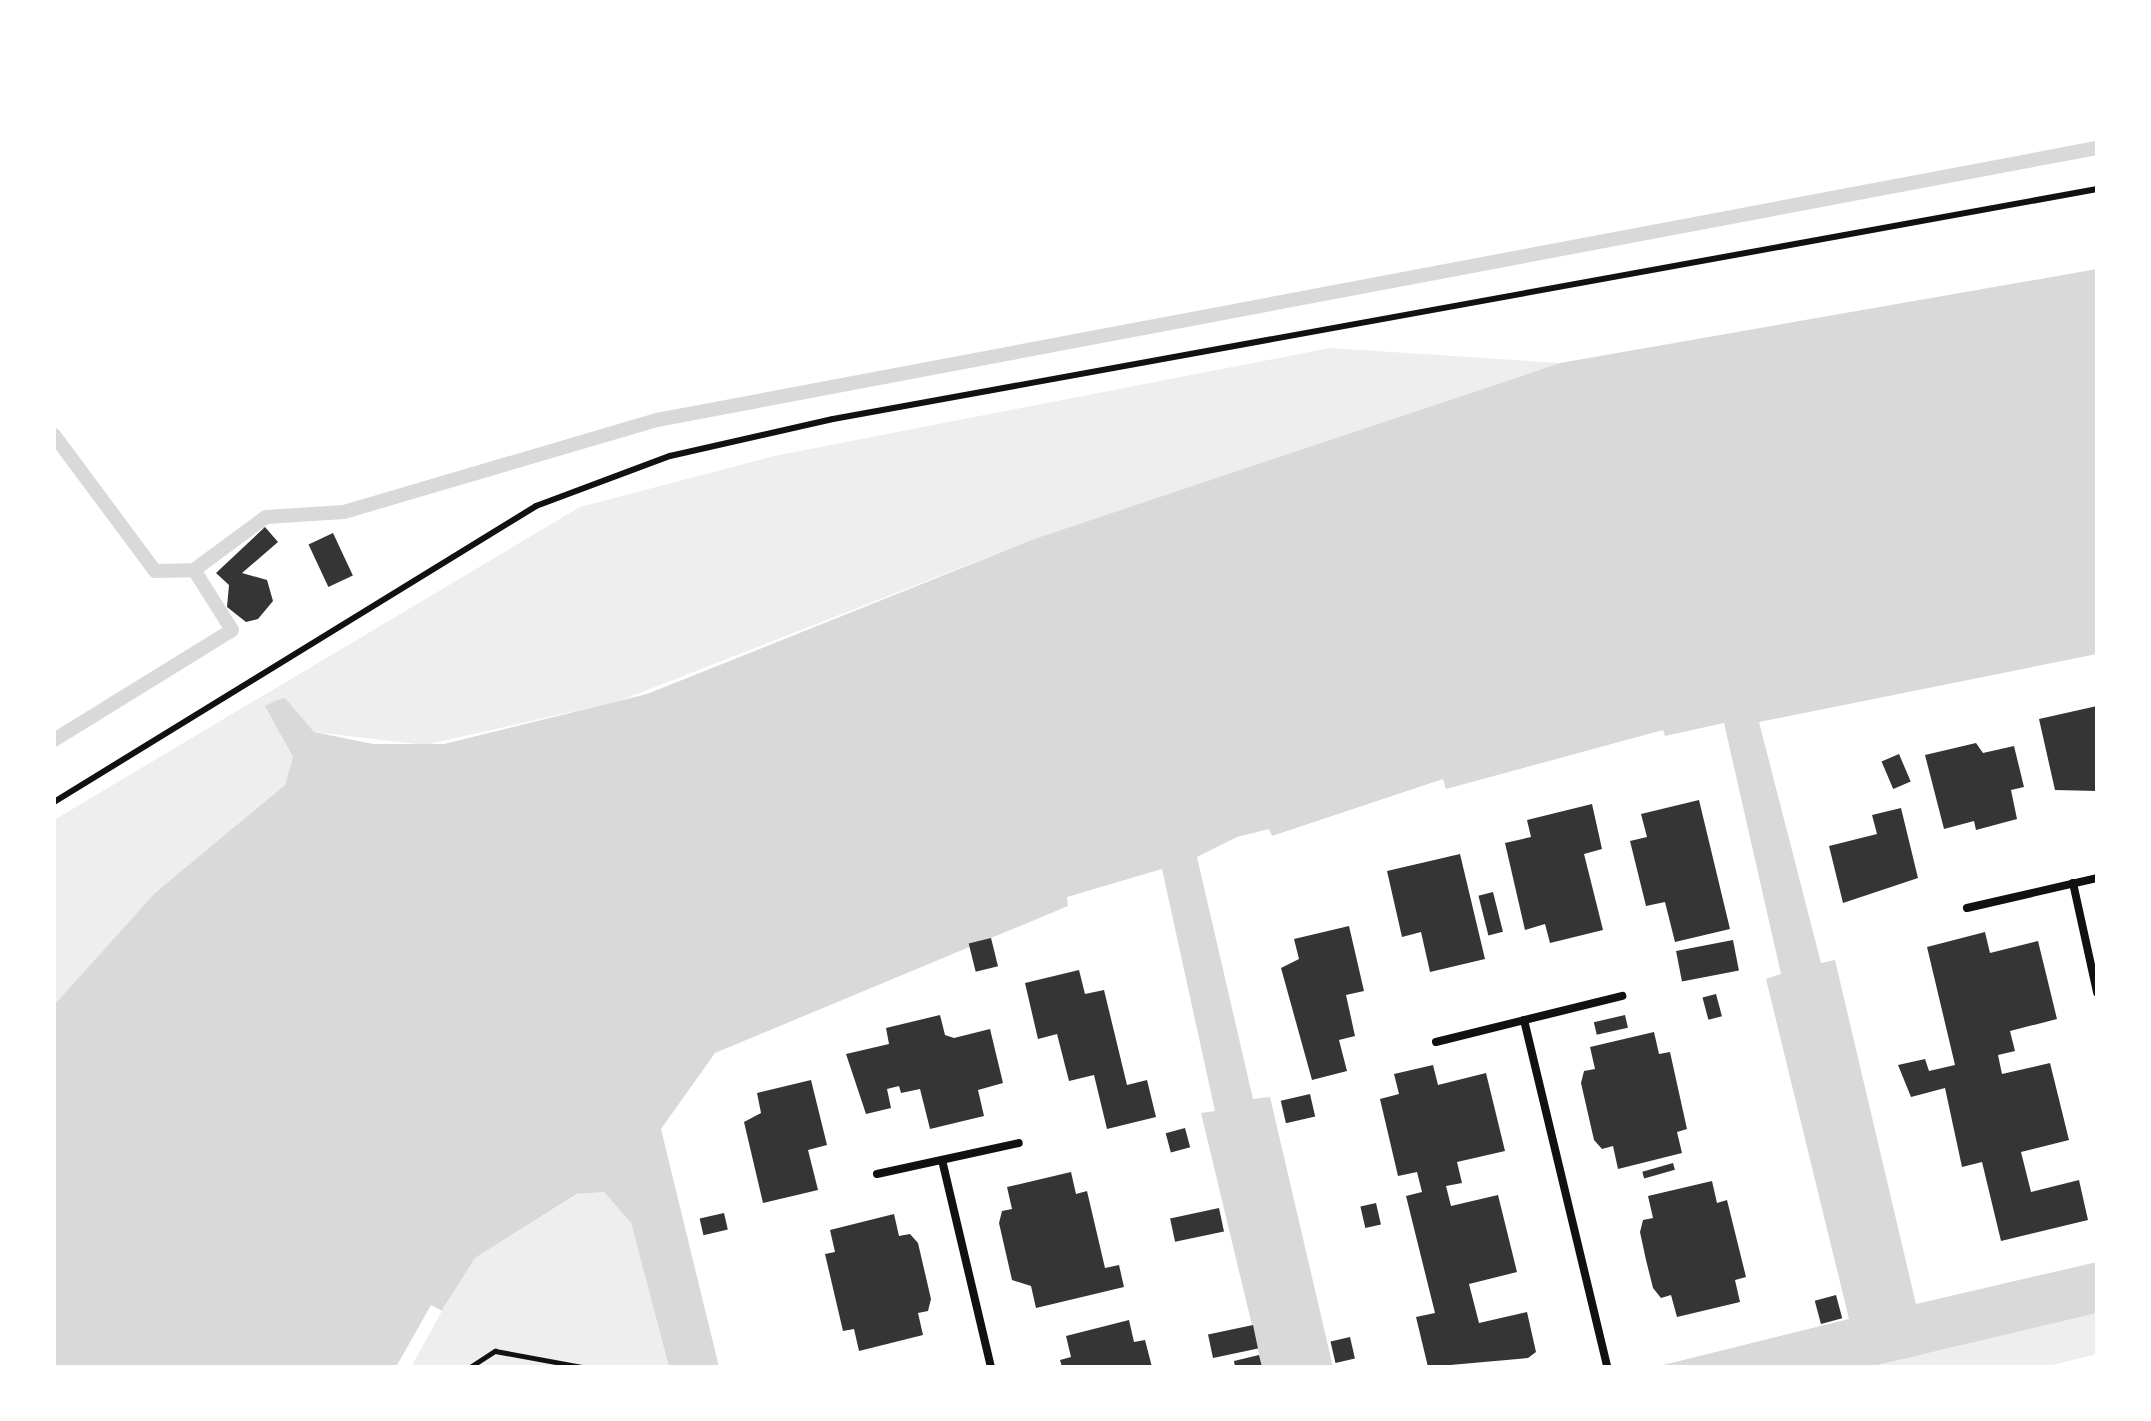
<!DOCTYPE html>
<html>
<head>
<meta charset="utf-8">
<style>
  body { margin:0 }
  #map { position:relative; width:2151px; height:1421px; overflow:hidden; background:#fff; font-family:Montserrat,sans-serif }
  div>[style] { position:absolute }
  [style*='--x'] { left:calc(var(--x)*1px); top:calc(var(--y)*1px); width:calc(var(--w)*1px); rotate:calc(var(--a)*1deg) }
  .green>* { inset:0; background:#eee }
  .water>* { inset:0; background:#d9d9d9 }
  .pier>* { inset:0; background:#fff }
  .stream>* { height:14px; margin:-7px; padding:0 7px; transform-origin:7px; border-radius:7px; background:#d9d9d9 }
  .building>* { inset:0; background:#353535; transform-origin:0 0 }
  .path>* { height:5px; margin:-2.5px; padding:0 2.5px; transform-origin:2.5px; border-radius:2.5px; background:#111 }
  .service>* { height:6px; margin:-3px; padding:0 3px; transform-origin:3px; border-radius:3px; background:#111 }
  .minor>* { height:8px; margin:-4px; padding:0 4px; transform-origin:4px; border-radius:4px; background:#111 }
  span { translate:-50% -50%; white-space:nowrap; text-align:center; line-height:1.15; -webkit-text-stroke:7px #fff; paint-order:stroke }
  .frame { position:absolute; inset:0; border:56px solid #fff; pointer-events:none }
</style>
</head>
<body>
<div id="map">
  <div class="green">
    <i style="clip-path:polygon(1330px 348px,1560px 363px,1034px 539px,619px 701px,425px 745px,314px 732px,285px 699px,275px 701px,266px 706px,293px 757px,285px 785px,155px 893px,54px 1005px,54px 820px,580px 507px,774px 456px)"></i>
    <i style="clip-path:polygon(604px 1192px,631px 1223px,669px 1367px,406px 1367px,475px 1258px,578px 1194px)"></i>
    <i style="clip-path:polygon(2097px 1313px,2097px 1354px,2044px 1367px,1869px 1367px)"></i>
  </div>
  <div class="water">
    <i style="clip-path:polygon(2097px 269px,2097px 654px,1759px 722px,1821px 963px,1835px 960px,1916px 1304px,2097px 1262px,2097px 1313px,1869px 1367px,1655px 1367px,1849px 1319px,1766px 979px,1781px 974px,1724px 723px,1665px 736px,1663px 730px,1446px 789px,1443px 779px,1272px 836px,1269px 829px,1237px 837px,1197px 857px,1253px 1099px,1270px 1097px,1333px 1367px,1262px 1367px,1201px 1113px,1215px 1111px,1162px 869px,1067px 897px,1068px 906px,715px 1053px,661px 1129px,719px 1367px,669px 1367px,631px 1223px,604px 1192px,577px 1194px,475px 1258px,406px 1367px,54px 1367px,54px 1005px,155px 893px,285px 785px,293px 757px,265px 706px,275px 701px,285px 698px,314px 732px,373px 744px,444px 744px,647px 694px,1034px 539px,1560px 363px)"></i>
  </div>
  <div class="pier">
    <i style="clip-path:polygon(431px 1305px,442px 1311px,411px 1367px,396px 1367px)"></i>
  </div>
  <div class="stream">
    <i style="--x:54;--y:435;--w:169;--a:53.4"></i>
    <i style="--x:155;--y:571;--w:39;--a:-1"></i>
    <i style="--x:194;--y:570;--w:89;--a:-36.4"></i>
    <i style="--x:266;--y:517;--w:78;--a:-3.7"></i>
    <i style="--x:344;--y:512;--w:326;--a:-16.4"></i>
    <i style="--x:657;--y:420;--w:1465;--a:-10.7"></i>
    <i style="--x:54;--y:740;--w:209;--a:-31.7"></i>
    <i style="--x:232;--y:630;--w:71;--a:-122.3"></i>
  </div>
  <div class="building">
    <i style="clip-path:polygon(265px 527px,278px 542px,242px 573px,267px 580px,273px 601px,258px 619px,246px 622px,227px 607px,229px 585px,216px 573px)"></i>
    <i style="left:333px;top:533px;width:47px;height:27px;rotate:65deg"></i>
    <i style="clip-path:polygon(2097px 706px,2097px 791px,2055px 790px,2039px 719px)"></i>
    <i style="clip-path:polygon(1976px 743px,1983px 753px,2014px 746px,2024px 787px,2011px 790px,2017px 819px,1976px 830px,1974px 821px,1944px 829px,1925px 755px)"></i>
    <i style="left:1899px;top:754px;width:30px;height:19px;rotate:67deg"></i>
    <i style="clip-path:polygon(1699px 800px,1730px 929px,1675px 942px,1665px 902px,1646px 906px,1630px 841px,1647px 837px,1641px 814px)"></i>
    <i style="clip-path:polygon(1592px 804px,1602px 849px,1584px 854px,1603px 930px,1550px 943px,1545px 924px,1525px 930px,1505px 843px,1531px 837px,1527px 820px)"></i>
    <i style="clip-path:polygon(1901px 808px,1918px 878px,1843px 903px,1829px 846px,1877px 834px,1872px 815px)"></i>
    <i style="clip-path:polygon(1460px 854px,1485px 959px,1430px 972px,1421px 932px,1402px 937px,1387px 871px)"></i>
    <i style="left:1493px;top:892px;width:41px;height:15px;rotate:76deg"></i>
    <i style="clip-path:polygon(1349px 926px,1364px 991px,1346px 995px,1355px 1036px,1339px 1040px,1347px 1071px,1312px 1080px,1281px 968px,1299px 959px,1294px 939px)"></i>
    <i style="clip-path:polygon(1985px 932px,1990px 953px,2038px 941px,2057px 1019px,2010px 1031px,2015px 1051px,1998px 1055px,2002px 1074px,2050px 1063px,2069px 1140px,2021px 1152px,2031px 1192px,2079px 1180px,2088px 1220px,2001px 1241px,1982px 1162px,1962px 1167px,1945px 1088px,1911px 1097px,1898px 1065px,1925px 1059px,1929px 1071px,1955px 1065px,1927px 947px)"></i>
    <i style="left:991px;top:938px;width:29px;height:23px;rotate:76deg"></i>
    <i style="left:1733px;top:940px;width:31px;height:58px;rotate:79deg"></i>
    <i style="clip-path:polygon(1079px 970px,1085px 994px,1104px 990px,1127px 1085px,1147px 1080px,1156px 1117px,1107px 1129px,1094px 1075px,1069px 1081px,1057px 1034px,1038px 1039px,1025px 983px)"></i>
    <i style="left:1716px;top:994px;width:23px;height:14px;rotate:75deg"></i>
    <i style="clip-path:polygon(940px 1015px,945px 1035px,954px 1038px,990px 1029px,1003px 1083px,978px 1090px,984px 1116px,930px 1129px,920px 1089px,901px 1093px,899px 1086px,887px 1089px,891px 1108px,866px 1114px,846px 1054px,889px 1044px,886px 1028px)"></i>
    <i style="left:1625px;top:1015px;width:13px;height:32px;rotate:77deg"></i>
    <i style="clip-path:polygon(1654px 1032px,1659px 1054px,1670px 1052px,1687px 1129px,1677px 1132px,1682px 1153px,1618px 1169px,1613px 1146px,1602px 1149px,1594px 1140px,1581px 1083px,1584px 1071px,1595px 1069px,1590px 1047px)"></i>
    <i style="clip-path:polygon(1433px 1065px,1438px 1085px,1486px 1073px,1505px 1151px,1457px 1162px,1462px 1183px,1446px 1186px,1451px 1206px,1498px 1195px,1517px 1272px,1469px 1284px,1479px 1323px,1527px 1312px,1536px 1352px,1528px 1358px,1428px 1367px,1416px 1317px,1435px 1313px,1406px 1196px,1422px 1192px,1417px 1172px,1398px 1176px,1380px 1099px,1399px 1094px,1394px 1074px)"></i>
    <i style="clip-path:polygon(811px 1080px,827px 1145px,808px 1150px,818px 1190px,763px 1203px,744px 1122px,761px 1113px,757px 1093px)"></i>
    <i style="left:1310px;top:1094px;width:23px;height:30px;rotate:77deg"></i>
    <i style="left:1185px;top:1128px;width:20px;height:20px;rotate:75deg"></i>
    <i style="left:1673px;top:1163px;width:7px;height:32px;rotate:74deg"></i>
    <i style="clip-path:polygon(1071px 1172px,1076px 1194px,1087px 1191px,1105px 1268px,1119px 1265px,1124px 1287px,1036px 1308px,1031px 1286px,1012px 1280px,999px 1223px,1002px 1211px,1012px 1209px,1007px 1187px)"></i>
    <i style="clip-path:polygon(1712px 1181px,1717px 1203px,1727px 1200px,1746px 1277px,1735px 1280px,1740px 1302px,1677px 1317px,1671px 1295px,1661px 1298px,1653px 1288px,1646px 1260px,1640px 1232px,1643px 1220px,1653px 1218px,1648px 1196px)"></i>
    <i style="left:1376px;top:1203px;width:22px;height:16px;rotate:77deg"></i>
    <i style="left:1219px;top:1208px;width:24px;height:50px;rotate:78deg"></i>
    <i style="left:724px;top:1213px;width:17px;height:25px;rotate:77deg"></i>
    <i style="clip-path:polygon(894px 1214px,899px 1236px,910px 1234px,918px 1243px,931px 1299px,928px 1311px,918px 1313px,923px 1335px,859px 1351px,854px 1329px,843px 1331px,825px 1254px,835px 1252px,830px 1230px)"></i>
    <i style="left:1836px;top:1295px;width:24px;height:22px;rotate:75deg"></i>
    <i style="clip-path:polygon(1129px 1320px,1134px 1342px,1145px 1340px,1152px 1367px,1062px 1367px,1060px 1360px,1071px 1357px,1066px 1336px)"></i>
    <i style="left:1253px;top:1325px;width:24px;height:46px;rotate:78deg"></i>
    <i style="left:1350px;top:1337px;width:22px;height:20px;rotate:77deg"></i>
    <i style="clip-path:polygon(1259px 1355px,1262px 1367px,1235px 1367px,1234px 1361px)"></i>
  </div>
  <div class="path">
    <i style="--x:470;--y:1367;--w:30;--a:-33"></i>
    <i style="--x:495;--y:1351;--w:88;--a:10.4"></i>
  </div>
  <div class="service">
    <i style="--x:54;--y:802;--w:566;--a:-31.55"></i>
    <i style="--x:536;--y:506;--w:143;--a:-20.5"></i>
    <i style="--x:670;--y:456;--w:167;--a:-12.8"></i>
    <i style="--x:833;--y:419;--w:1285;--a:-10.31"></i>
  </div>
  <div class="minor">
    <i style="--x:2073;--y:883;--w:112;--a:77.6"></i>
    <i style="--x:1967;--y:908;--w:133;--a:-13"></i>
    <i style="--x:1524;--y:1020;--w:357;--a:76.5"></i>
    <i style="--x:1436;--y:1042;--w:192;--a:-13.9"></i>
    <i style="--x:942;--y:1160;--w:213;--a:76.7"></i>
    <i style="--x:877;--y:1174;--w:145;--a:-12.3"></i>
  </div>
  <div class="frame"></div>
</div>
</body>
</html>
